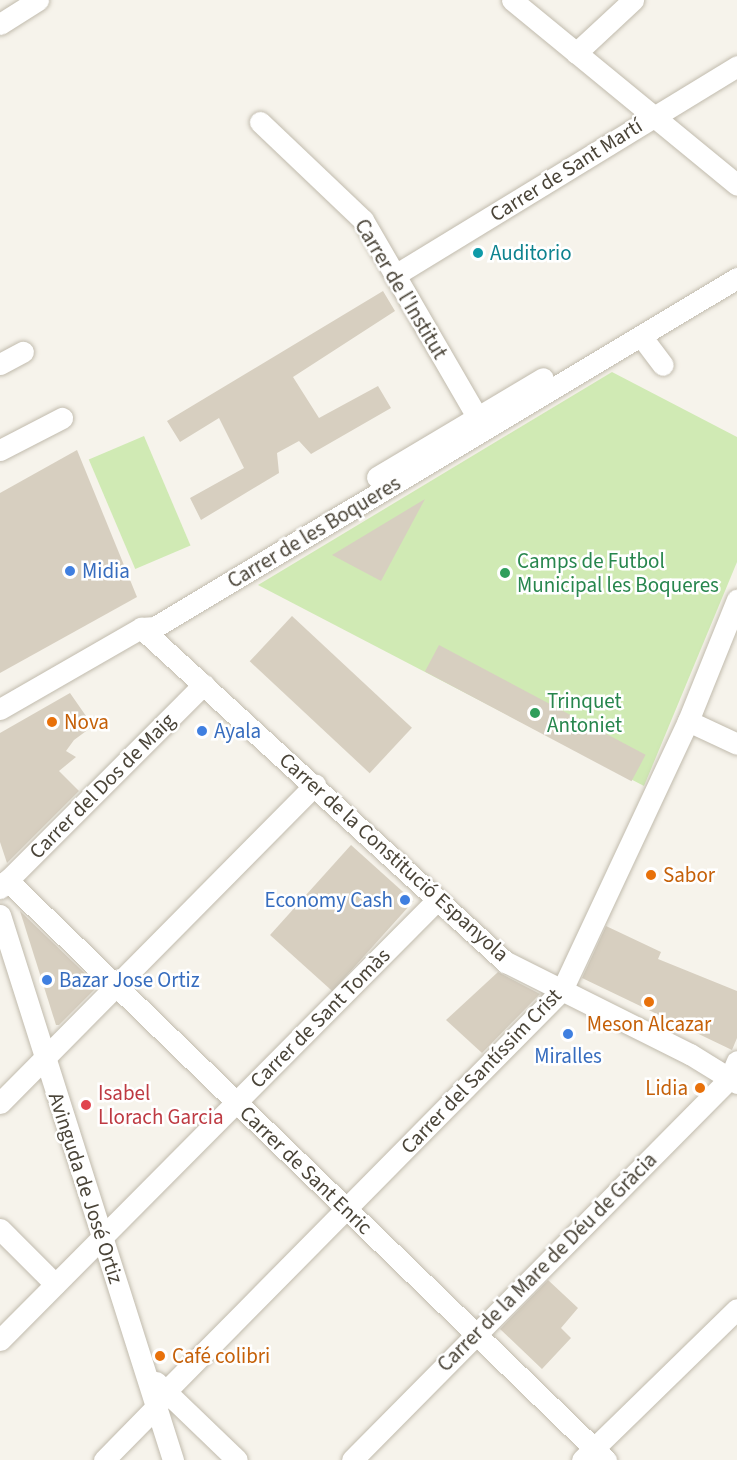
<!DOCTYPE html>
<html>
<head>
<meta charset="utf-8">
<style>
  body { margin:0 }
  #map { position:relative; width:737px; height:1460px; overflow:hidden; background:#f6f3eb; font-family:"Source Sans 3",sans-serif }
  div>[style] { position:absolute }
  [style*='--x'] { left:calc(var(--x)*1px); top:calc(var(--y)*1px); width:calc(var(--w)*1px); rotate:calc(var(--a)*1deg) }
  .green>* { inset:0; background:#d0eab4; transform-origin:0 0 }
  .building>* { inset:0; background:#d7cfc0; transform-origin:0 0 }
  .roads { filter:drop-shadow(0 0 2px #c1bbad) drop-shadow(0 0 2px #c1bbad) }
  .minor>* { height:21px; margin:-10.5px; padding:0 10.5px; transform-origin:10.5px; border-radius:10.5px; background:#fff }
  .dots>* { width:16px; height:16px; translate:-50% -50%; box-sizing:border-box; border:3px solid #fff; border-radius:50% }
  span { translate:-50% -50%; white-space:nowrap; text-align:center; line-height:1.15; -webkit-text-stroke:5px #fff; paint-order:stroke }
  .street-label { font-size:21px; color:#4a4438 }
  .culture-label { font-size:21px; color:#0d838f }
  .left { translate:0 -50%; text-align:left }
  .leisure-label { font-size:21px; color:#27864d }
  .shop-label { font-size:21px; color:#366cbe }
  .right { translate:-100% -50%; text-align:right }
  .food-label { font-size:21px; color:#c56008 }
  .health-label { font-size:21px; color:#be3a42 }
</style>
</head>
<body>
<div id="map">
  <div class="green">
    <i style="clip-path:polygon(612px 372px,737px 437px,737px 562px,644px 786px,258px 585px)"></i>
    <i style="left:144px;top:436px;width:119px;height:60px;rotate:67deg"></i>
  </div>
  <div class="building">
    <i style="clip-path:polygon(383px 291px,395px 311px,293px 377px,319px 418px,378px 386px,391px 408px,311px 454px,299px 441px,277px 453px,279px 473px,201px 520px,190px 498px,244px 468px,219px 418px,180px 442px,167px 421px)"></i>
    <i style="clip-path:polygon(77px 450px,137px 597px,0 673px,0 493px)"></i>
    <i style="clip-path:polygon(425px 499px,381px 581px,332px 555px)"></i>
    <i style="left:292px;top:616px;width:164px;height:62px;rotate:43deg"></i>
    <i style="left:439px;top:645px;width:234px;height:30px;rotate:28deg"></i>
    <i style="clip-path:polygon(70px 693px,93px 726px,74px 740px,66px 751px,76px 757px,59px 771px,79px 791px,7px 863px,0 842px,0 733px)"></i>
    <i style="left:351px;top:845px;width:84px;height:121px;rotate:42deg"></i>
    <i style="clip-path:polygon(20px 911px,98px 986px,59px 1025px,56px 1025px)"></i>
    <i style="clip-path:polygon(606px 926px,661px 952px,658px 959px,737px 991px,737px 1038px,732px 1050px,582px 978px)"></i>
    <i style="clip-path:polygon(498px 972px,540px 994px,482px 1053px,446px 1020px)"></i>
    <i style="clip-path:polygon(548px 1280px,578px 1308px,561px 1328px,571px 1338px,542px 1369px,500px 1329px)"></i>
  </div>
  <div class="roads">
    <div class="minor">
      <i style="--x:512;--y:0;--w:291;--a:39.4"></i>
      <i style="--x:0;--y:24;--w:45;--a:-32.3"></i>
      <i style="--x:576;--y:53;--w:78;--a:-42.9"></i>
      <i style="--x:260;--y:122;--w:142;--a:43.6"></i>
      <i style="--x:363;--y:220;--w:241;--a:59.9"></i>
      <i style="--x:395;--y:275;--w:401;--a:-31.4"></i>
      <i style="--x:641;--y:336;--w:36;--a:53"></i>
      <i style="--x:0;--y:364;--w:26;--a:-28"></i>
      <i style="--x:0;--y:450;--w:70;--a:-27.3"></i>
      <i style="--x:377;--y:477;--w:193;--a:-30.8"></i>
      <i style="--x:141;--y:628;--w:495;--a:42.5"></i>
      <i style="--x:506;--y:962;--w:206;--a:26.6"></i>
      <i style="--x:690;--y:1054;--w:55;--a:31.7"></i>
      <i style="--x:0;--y:709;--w:163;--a:-29.9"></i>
      <i style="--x:141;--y:628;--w:14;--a:-4"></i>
      <i style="--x:155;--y:627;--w:679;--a:-30.95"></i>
      <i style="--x:688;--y:721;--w:54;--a:25.1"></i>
      <i style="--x:7;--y:880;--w:834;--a:44.08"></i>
      <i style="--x:0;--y:888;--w:288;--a:-45"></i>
      <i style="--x:0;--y:915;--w:572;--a:72.39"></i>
      <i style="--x:0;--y:1103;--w:448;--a:-45.3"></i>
      <i style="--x:0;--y:1229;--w:78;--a:45"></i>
      <i style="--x:0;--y:1340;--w:620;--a:-45.2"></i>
      <i style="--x:156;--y:1382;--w:112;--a:43.9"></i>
      <i style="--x:104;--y:1460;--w:74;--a:-45.5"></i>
      <i style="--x:156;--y:1407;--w:20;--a:-57"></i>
      <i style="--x:167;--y:1390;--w:562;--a:-45.36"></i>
      <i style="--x:562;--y:990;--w:297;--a:-64.9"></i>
      <i style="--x:688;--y:721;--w:131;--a:-68"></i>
      <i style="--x:352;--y:1460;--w:537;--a:-45.3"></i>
      <i style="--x:730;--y:1078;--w:18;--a:-68"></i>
      <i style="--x:582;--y:1460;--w:216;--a:-44.3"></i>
    </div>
  </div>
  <div class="dots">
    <i style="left:478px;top:253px;background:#0f9aa8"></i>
    <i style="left:70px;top:571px;background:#3f7fe0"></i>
    <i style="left:505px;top:573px;background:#2e9e5b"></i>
    <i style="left:535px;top:713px;background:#2e9e5b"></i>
    <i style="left:52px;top:722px;background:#e8710a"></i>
    <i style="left:202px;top:731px;background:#3f7fe0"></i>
    <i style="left:651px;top:875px;background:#e8710a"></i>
    <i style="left:405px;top:900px;background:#3f7fe0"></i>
    <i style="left:47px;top:980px;background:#3f7fe0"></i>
    <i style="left:649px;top:1002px;background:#e8710a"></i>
    <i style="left:568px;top:1034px;background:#3f7fe0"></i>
    <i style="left:700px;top:1088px;background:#e8710a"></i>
    <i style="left:86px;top:1105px;background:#e0444e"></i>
    <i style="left:160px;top:1356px;background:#e8710a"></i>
  </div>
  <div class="street-label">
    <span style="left:566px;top:170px;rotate:-32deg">Carrer de Sant Martí</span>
    <span style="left:401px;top:289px;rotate:59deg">Carrer de l'Institut</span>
    <span style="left:314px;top:532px;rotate:-31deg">Carrer de les Boqueres</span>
    <span style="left:102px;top:786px;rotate:-45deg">Carrer del Dos de Maig</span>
    <span style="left:394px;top:857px;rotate:42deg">Carrer de la Constitució Espanyola</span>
    <span style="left:320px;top:1018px;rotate:-45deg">Carrer de Sant Tomàs</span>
    <span style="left:481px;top:1071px;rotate:-46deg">Carrer del Santíssim Crist</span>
    <span style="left:306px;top:1170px;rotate:44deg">Carrer de Sant Enric</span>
    <span style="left:86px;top:1188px;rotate:72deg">Avinguda de José Ortiz</span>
    <span style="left:547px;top:1262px;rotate:-45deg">Carrer de la Mare de Déu de Gràcia</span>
  </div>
  <div class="culture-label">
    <span class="left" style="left:490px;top:253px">Auditorio</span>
  </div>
  <div class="leisure-label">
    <span class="left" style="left:517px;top:573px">Camps de Futbol<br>Municipal les Boqueres</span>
    <span class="left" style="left:547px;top:713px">Trinquet<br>Antoniet</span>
  </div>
  <div class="shop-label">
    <span class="left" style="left:82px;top:571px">Midia</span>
    <span class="left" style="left:214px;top:731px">Ayala</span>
    <span class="right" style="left:393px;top:900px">Economy Cash</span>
    <span class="left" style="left:59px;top:980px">Bazar Jose Ortiz</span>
    <span style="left:568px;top:1056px">Miralles</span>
  </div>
  <div class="food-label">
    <span class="left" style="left:64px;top:722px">Nova</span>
    <span class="left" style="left:663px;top:875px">Sabor</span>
    <span style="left:649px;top:1024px">Meson Alcazar</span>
    <span class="right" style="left:688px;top:1088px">Lidia</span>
    <span class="left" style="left:172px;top:1356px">Café colibri</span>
  </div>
  <div class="health-label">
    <span class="left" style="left:98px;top:1105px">Isabel<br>Llorach Garcia</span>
  </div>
</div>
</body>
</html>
